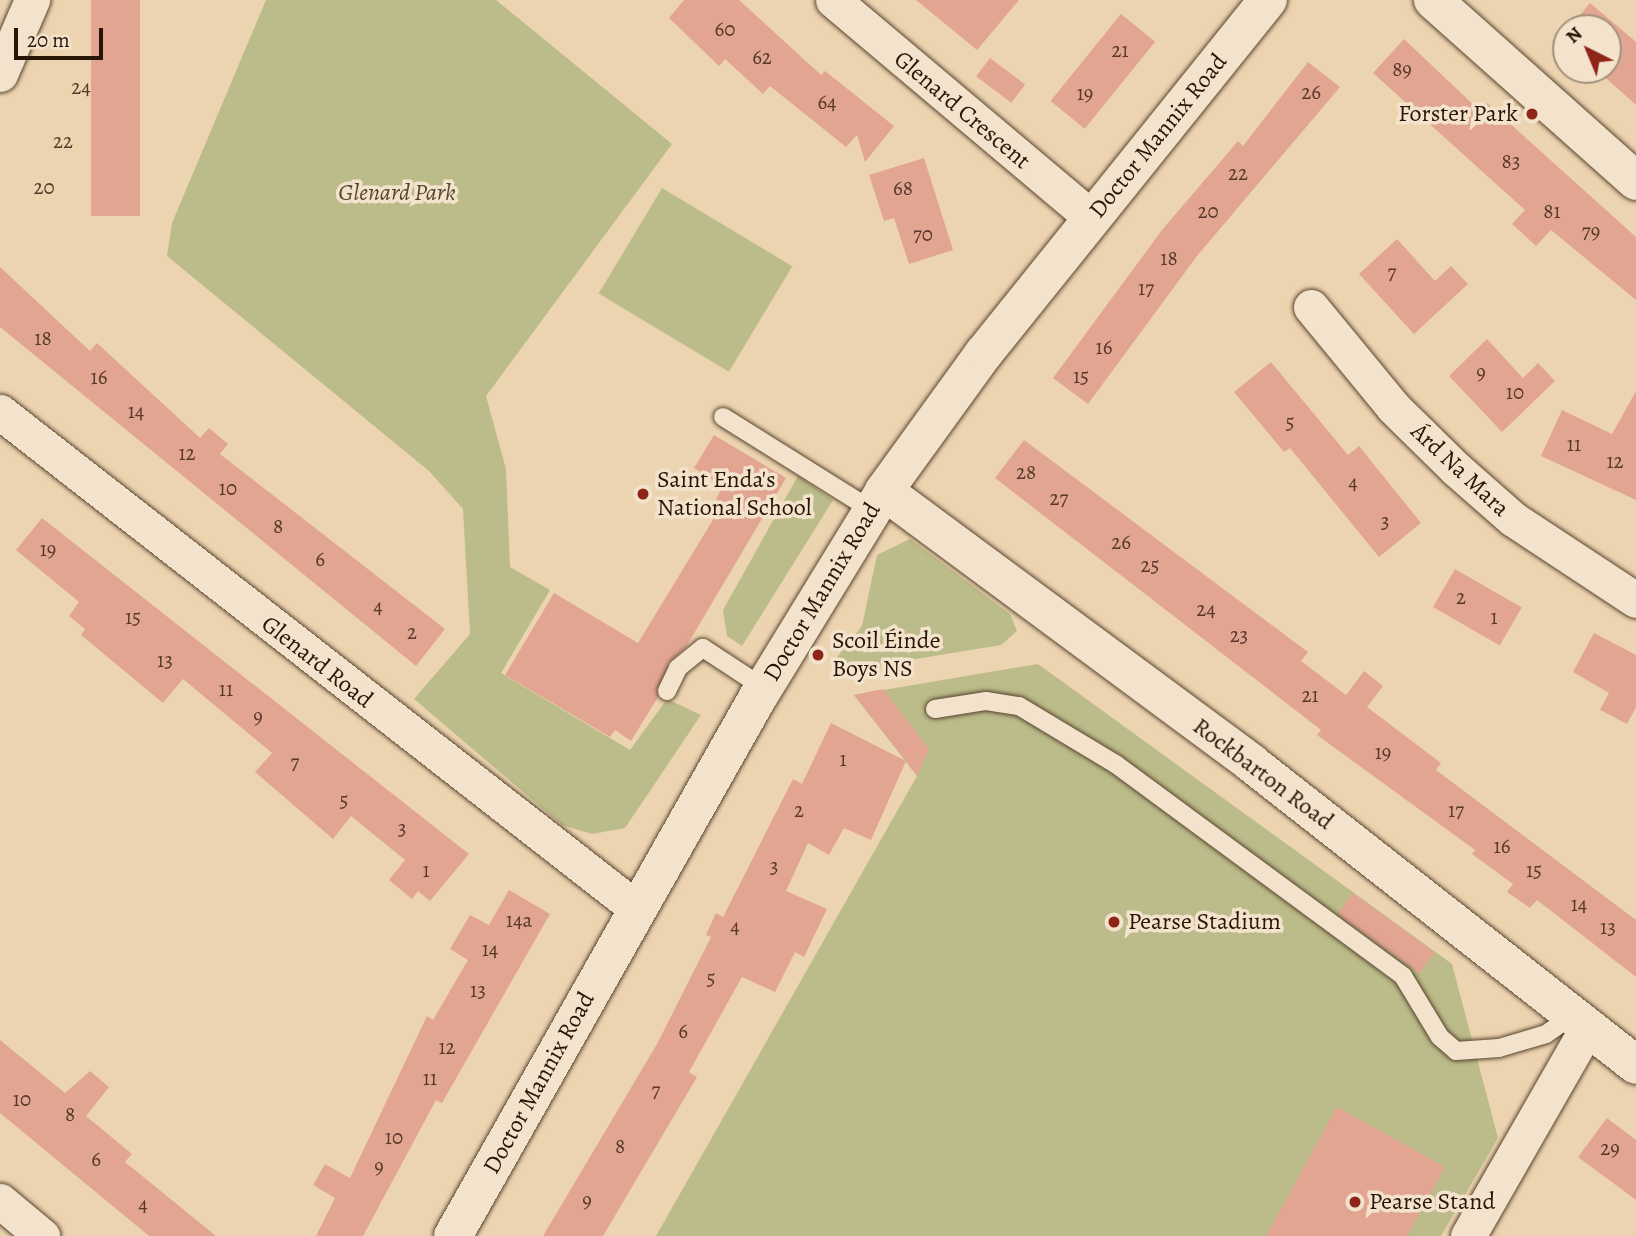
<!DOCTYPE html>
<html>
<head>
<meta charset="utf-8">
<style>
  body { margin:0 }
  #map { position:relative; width:1636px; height:1236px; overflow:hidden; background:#edd4b0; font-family:Alegreya,serif }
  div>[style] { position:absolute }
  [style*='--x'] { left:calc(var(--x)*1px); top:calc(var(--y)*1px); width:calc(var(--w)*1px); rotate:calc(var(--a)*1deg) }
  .green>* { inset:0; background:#bbbc89; transform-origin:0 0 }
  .building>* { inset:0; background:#e2a592; transform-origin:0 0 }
  .roads { filter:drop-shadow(0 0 2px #5a4531) drop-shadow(0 0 2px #5a4531) }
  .service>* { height:18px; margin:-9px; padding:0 9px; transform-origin:9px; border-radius:9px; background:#f3e3cc }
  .minor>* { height:35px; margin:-17.5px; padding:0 17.5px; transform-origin:17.5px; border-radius:17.5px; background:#f3e3cc }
  .tertiary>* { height:38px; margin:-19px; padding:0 19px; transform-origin:19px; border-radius:19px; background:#f3e3cc }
  .dots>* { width:19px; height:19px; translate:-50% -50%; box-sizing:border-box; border:4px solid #f3e3cc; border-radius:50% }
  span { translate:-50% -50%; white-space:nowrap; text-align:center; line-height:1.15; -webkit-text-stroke:7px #f3e3cc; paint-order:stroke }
  .number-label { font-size:21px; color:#57392a }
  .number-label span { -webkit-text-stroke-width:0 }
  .street-label { font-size:24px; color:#291507 }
  .poi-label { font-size:24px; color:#291507 }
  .right { translate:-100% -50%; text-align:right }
  .left { translate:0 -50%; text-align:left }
  .park-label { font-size:24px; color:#55472e; font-style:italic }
  .north { position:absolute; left:1552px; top:14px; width:70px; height:70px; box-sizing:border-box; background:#f3e3cc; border:2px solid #a2917d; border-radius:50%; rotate:317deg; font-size:19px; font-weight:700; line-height:28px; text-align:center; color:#291507 }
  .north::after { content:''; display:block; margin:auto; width:24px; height:32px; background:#8f2418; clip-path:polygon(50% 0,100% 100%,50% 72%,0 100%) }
  .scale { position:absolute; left:14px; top:28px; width:89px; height:32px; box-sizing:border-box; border:4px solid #291507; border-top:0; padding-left:9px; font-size:21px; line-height:24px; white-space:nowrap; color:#291507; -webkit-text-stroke:5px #f3e3cc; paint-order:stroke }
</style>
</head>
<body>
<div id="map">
  <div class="green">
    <i style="clip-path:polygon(266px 0,496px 0,672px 144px,486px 396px,506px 469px,510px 567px,550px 590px,501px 673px,630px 750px,667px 699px,701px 715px,625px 828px,592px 834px,562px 825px,414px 699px,470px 634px,463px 509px,429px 471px,167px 256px,172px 223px)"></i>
    <i style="left:662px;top:188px;width:152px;height:123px;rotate:31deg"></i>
    <i style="clip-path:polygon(798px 476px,833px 500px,742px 646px,727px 636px,723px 610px)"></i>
    <i style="clip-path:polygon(910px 539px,1010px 614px,1017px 631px,1001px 645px,837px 672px,834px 661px,862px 626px,877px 555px)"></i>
    <i style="clip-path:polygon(1038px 664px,1452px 964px,1498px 1138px,1441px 1236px,656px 1236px,917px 776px,854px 695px)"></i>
  </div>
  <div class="building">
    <i style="left:91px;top:0;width:49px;height:216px"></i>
    <i style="clip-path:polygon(684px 0,739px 0,821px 75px,825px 71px,894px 126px,865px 162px,857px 135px,846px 147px,770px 86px,763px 94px,725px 59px,719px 66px,669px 18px)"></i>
    <i style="clip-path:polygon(916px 0,1019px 0,977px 50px)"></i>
    <i style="clip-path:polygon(1590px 3px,1636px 42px,1636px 105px,1597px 70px,1608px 70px,1608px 28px,1569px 28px)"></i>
    <i style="left:1121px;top:14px;width:44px;height:112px;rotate:39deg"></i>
    <i style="clip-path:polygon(1404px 39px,1480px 111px,1487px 103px,1636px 237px,1636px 300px,1551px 230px,1536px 246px,1512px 224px,1525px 210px,1373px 73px)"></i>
    <i style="left:990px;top:58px;width:44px;height:23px;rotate:37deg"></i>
    <i style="clip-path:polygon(1308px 62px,1340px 87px,1197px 256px,1088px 404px,1053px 378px,1162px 230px,1238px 141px,1243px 146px)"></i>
    <i style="clip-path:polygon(924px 158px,953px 250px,909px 264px,894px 218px,884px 221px,869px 175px)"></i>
    <i style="clip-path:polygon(1397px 239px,1435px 281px,1451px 266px,1468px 284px,1414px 334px,1359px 274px)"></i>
    <i style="clip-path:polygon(0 267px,90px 351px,97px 343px,200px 438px,209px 428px,228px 444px,220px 454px,445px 629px,416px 666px,0 327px)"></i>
    <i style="clip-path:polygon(1487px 339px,1523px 378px,1538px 363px,1555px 381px,1502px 432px,1449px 376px)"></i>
    <i style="clip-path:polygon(1271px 362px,1348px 455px,1359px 446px,1421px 523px,1379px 557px,1290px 448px,1284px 452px,1234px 392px)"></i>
    <i style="clip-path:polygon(1636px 391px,1636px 500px,1541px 456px,1562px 410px,1612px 434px)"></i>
    <i style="clip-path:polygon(714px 435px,786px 478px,686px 647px,668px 663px,658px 697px,631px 741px,615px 730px,610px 737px,505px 675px,554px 593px,638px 643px,722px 505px,715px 501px,723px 486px,694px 468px)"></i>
    <i style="clip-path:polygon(1024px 440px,1308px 652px,1301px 661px,1346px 695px,1364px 671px,1383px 686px,1367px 707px,1441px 763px,1436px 770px,1636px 920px,1636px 977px,1537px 900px,1530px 908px,1507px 892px,1513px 884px,1472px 854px,1475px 850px,1317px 735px,1321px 730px,995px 478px)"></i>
    <i style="clip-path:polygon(42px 518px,469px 854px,430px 901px,418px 891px,412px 899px,389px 880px,405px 860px,351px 816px,333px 839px,255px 772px,272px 753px,183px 679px,163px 703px,81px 635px,85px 629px,69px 616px,79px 602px,16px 550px)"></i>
    <i style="left:1455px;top:569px;width:77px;height:44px;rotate:30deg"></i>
    <i style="clip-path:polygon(1594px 633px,1636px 655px,1636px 707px,1627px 724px,1600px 710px,1609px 693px,1573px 672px)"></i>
    <i style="clip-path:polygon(883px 689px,929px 749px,917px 776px,906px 761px,871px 840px,844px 828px,829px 855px,808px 843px,786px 891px,827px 909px,804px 957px,795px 952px,775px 992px,742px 977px,689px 1072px,697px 1077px,603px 1236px,543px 1236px,657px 1044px,711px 937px,706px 935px,716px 913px,723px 917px,793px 779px,802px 784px,831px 723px,906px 761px,854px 695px)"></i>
    <i style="clip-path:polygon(509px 890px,550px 914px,442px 1103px,436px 1100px,363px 1236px,316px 1236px,335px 1198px,313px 1185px,325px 1164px,350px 1178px,427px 1016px,433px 1020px,468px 960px,450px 949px,470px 915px,489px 925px)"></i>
    <i style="left:1353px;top:893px;width:101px;height:26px;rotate:36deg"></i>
    <i style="clip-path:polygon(0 1040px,65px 1093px,90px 1071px,109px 1087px,86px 1116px,132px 1154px,125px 1162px,216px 1236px,149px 1236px,0 1113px)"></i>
    <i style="clip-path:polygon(1337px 1107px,1445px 1167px,1407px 1236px,1266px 1236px)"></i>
    <i style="clip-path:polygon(1607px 1118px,1636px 1140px,1636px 1200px,1578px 1157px)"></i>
  </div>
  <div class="roads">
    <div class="service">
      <i style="--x:723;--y:417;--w:176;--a:32"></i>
      <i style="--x:667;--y:691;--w:25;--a:-64"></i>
      <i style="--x:678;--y:668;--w:32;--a:-39"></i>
      <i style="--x:703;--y:648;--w:73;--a:33.3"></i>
      <i style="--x:935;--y:709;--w:52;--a:-8.9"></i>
      <i style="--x:986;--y:701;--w:33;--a:9"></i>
      <i style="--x:1019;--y:706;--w:114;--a:31"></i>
      <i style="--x:1117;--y:765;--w:355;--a:36.4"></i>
      <i style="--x:1403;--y:976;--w:71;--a:58.8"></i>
      <i style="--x:1440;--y:1037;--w:21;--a:41"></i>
      <i style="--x:1456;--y:1051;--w:43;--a:-4"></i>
      <i style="--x:1499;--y:1048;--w:49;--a:-16.6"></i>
      <i style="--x:1546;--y:1034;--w:32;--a:-35"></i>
    </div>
    <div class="minor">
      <i style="--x:833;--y:0;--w:339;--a:40.1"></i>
      <i style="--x:0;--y:74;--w:81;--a:-66.6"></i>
      <i style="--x:1311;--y:307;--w:129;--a:50.6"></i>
      <i style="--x:1393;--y:407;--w:87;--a:44.5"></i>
      <i style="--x:1455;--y:468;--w:77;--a:41.3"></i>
      <i style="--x:1513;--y:519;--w:147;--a:33.4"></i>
      <i style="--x:0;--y:412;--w:808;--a:37.96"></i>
      <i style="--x:0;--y:1201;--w:55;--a:39.8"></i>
      <i style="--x:1468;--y:1236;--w:240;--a:-60.2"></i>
    </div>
    <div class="tertiary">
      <i style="--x:1433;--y:0;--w:272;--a:41.7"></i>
      <i style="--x:884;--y:491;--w:457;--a:36.5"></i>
      <i style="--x:1251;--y:763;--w:489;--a:38.1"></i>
      <i style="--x:453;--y:1236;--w:619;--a:-60.5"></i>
      <i style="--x:758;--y:697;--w:241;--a:-58.5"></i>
      <i style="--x:884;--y:491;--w:170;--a:-54.1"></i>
      <i style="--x:984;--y:353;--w:453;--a:-51.2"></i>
    </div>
  </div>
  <div class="dots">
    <i style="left:1532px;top:114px;background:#8f2418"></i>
    <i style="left:643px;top:494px;background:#8f2418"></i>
    <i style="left:818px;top:655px;background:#8f2418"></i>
    <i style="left:1114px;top:922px;background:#8f2418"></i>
    <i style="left:1355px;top:1202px;background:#8f2418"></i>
  </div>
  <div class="number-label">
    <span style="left:725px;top:29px">60</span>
    <span style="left:1120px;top:50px">21</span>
    <span style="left:762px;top:57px">62</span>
    <span style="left:1402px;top:69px">89</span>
    <span style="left:81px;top:87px">24</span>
    <span style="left:1311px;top:92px">26</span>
    <span style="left:1085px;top:93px">19</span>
    <span style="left:827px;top:102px">64</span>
    <span style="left:63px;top:141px">22</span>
    <span style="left:1511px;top:161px">83</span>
    <span style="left:1238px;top:173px">22</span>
    <span style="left:44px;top:187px">20</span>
    <span style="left:903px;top:188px">68</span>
    <span style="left:1208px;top:211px">20</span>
    <span style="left:1552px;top:211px">81</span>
    <span style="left:1591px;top:231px">79</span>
    <span style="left:923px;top:234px">70</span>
    <span style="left:1169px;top:258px">18</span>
    <span style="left:1392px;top:272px">7</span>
    <span style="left:1146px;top:288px">17</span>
    <span style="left:43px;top:338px">18</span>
    <span style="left:1104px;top:347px">16</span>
    <span style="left:1481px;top:372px">9</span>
    <span style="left:1081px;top:376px">15</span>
    <span style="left:99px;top:377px">16</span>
    <span style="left:1515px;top:392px">10</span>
    <span style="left:136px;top:411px">14</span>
    <span style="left:1290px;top:422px">5</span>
    <span style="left:1574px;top:444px">11</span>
    <span style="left:187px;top:453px">12</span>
    <span style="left:1615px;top:461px">12</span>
    <span style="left:1026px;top:472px">28</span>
    <span style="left:1353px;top:482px">4</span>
    <span style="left:228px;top:488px">10</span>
    <span style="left:1059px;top:498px">27</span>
    <span style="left:1385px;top:521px">3</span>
    <span style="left:278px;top:526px">8</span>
    <span style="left:1121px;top:542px">26</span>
    <span style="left:48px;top:549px">19</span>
    <span style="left:320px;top:559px">6</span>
    <span style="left:1150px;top:565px">25</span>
    <span style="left:1461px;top:597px">2</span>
    <span style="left:378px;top:606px">4</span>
    <span style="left:1206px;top:609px">24</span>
    <span style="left:133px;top:617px">15</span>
    <span style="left:1494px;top:617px">1</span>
    <span style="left:412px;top:632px">2</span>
    <span style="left:1239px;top:635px">23</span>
    <span style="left:165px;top:660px">13</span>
    <span style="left:226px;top:689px">11</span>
    <span style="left:1310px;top:695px">21</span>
    <span style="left:258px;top:716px">9</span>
    <span style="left:1383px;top:752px">19</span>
    <span style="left:843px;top:759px">1</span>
    <span style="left:295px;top:762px">7</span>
    <span style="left:344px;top:800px">5</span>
    <span style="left:799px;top:810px">2</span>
    <span style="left:1456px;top:810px">17</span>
    <span style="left:402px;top:828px">3</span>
    <span style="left:1502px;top:846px">16</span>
    <span style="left:774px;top:866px">3</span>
    <span style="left:426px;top:870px">1</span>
    <span style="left:1534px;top:870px">15</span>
    <span style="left:1579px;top:904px">14</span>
    <span style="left:519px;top:920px">14a</span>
    <span style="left:735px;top:926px">4</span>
    <span style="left:1608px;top:927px">13</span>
    <span style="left:490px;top:949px">14</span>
    <span style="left:711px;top:978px">5</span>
    <span style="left:478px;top:990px">13</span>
    <span style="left:683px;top:1031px">6</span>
    <span style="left:447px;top:1047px">12</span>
    <span style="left:430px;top:1078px">11</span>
    <span style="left:656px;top:1090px">7</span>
    <span style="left:22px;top:1099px">10</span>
    <span style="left:70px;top:1114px">8</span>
    <span style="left:394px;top:1137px">10</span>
    <span style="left:620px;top:1146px">8</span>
    <span style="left:1610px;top:1148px">29</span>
    <span style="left:96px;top:1159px">6</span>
    <span style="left:379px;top:1166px">9</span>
    <span style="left:587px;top:1200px">9</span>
    <span style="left:143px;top:1204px">4</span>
  </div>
  <div class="street-label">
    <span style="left:962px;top:110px;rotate:40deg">Glenard Crescent</span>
    <span style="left:1158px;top:136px;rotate:-51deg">Doctor Mannix Road</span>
    <span style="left:1460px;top:470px;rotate:43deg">Árd Na Mara</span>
    <span style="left:822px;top:592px;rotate:-59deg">Doctor Mannix Road</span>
    <span style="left:317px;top:662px;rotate:38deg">Glenard Road</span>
    <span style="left:1263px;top:774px;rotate:37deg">Rockbarton Road</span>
    <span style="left:539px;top:1083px;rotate:-61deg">Doctor Mannix Road</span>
  </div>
  <div class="poi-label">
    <span class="right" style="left:1518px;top:114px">Forster Park</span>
    <span class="left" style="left:657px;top:494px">Saint Enda's<br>National School</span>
    <span class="left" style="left:832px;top:655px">Scoil Éinde<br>Boys NS</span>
    <span class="left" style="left:1128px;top:922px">Pearse Stadium</span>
    <span class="left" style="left:1369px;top:1202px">Pearse Stand</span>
  </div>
  <div class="park-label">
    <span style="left:397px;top:193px">Glenard Park</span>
  </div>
  <div class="north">N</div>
  <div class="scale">20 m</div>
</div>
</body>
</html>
